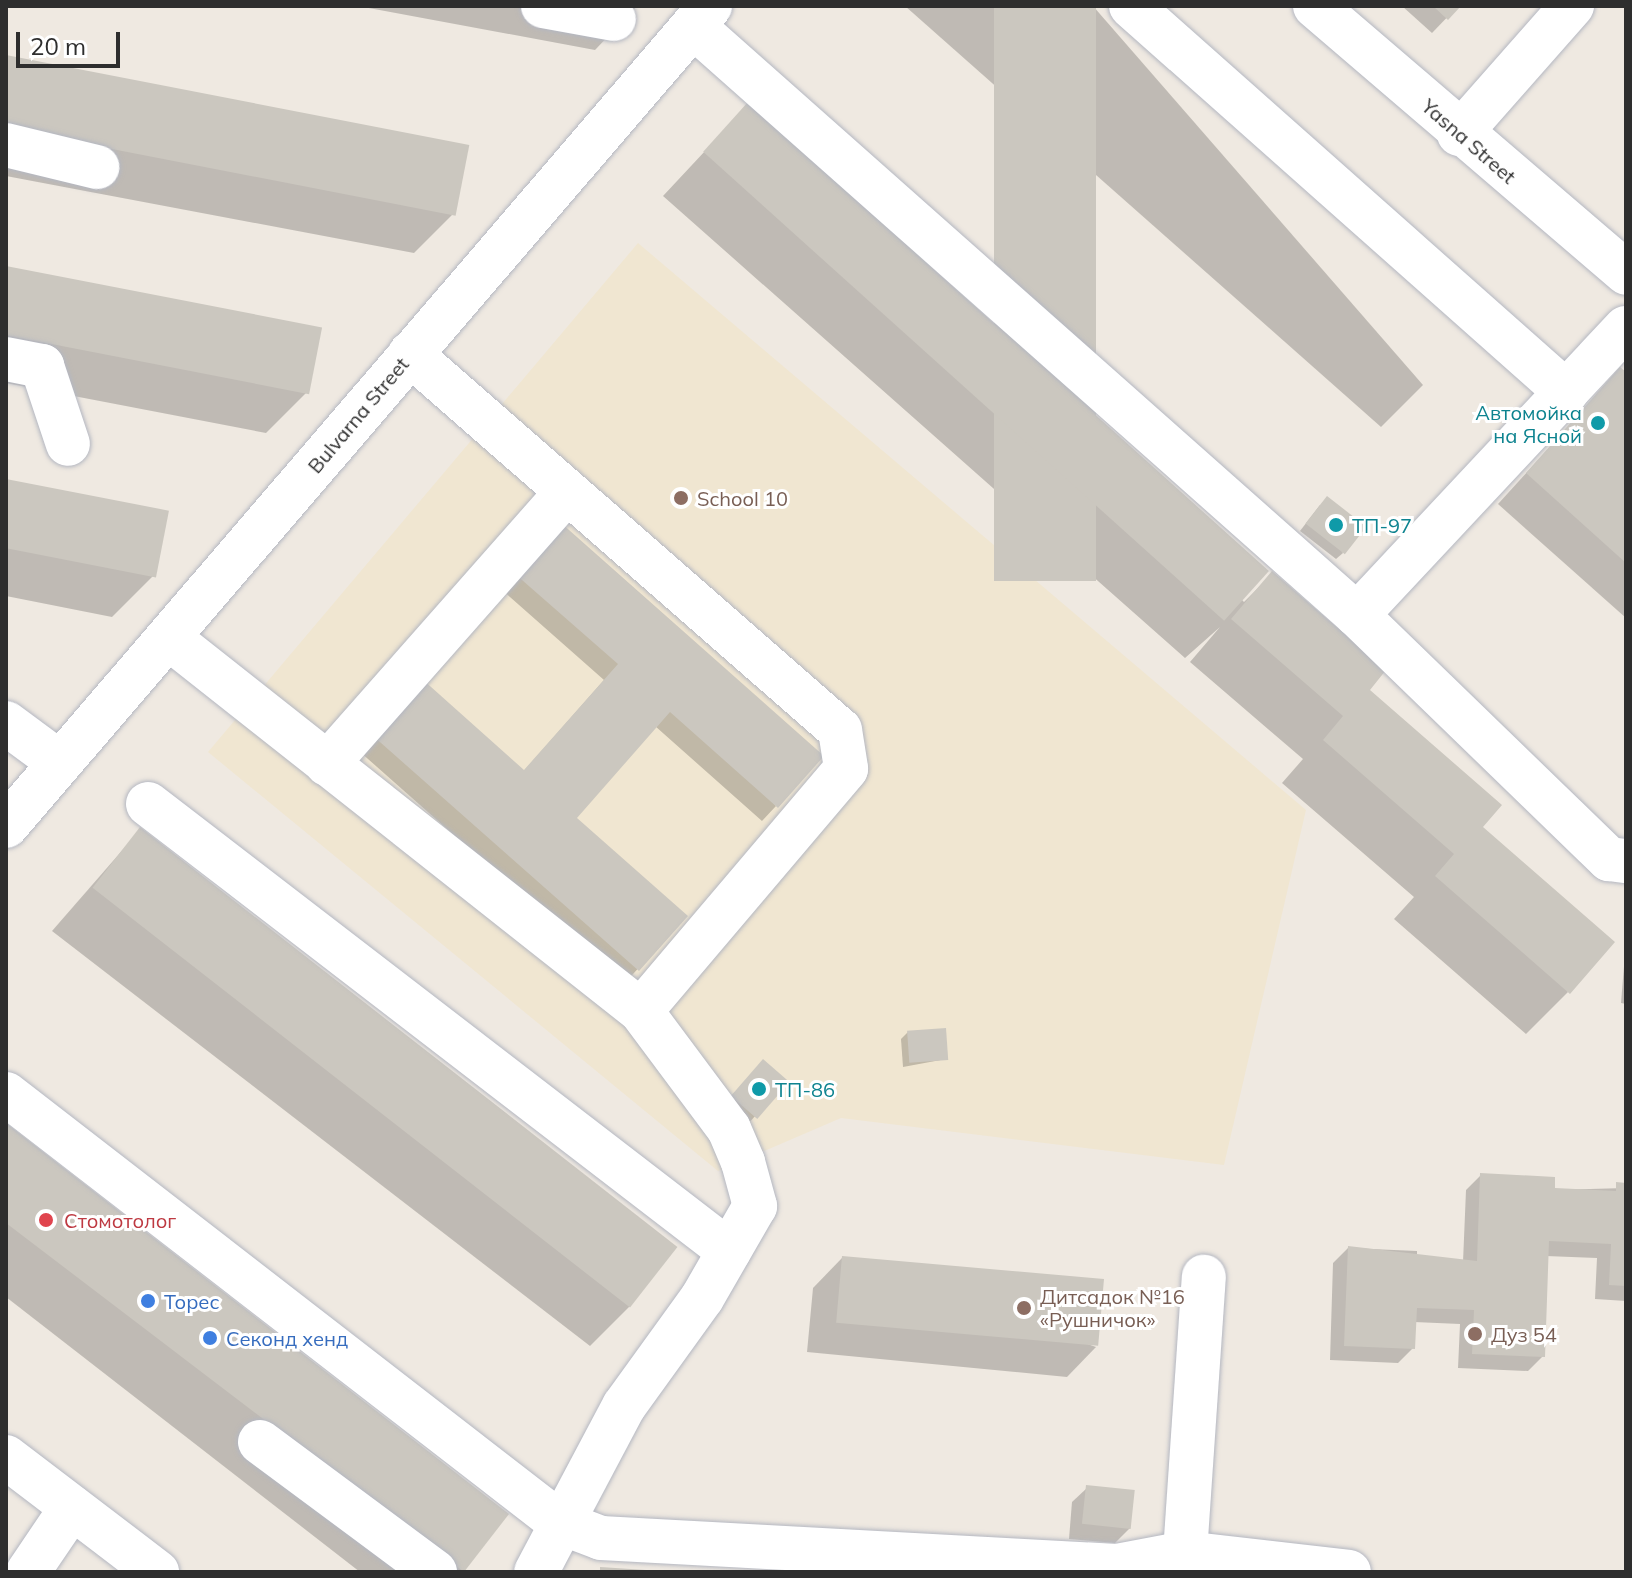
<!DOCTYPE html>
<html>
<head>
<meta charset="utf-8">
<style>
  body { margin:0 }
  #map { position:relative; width:1632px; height:1578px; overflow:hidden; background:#efe9e1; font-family:Mulish,sans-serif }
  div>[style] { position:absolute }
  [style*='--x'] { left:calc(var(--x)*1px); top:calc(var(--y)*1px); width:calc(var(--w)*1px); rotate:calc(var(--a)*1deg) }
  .education>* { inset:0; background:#f0e6d1 }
  .shadow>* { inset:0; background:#0003; transform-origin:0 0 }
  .building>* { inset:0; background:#cbc7bf; transform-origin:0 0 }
  .roads { filter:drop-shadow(0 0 2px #b4b7c1) drop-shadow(0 0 2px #b4b7c1) }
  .minor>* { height:44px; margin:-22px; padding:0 22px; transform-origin:22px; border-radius:22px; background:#fff }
  .dots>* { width:22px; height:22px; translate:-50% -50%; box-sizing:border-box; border:4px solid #fff; border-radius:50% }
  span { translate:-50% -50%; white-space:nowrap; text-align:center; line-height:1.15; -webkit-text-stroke:6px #fff; paint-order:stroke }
  .street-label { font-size:20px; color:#2e2e2e }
  .culture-label { font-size:20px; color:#0d838f }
  .right { translate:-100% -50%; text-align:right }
  .left { translate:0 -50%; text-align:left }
  .education-label { font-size:20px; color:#785e54 }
  .health-label { font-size:20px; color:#be3a42 }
  .shop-label { font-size:20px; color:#366cbe }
  .frame { position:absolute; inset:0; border:8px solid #2e2e2e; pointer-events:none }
  .scale { position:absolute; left:16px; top:32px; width:104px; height:36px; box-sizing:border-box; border:4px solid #2e2e2e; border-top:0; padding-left:10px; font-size:24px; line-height:28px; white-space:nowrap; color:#2e2e2e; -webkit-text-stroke:6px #fff; paint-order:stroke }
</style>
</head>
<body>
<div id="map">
  <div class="education">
    <i style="clip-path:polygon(638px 243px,1306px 810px,1224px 1165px,841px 1118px,718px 1171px,208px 752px)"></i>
  </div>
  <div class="shadow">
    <i style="clip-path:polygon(358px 6px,637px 6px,595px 50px)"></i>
    <i style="clip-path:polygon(905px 6px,1093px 6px,1423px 385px,1381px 427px)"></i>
    <i style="clip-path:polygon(1402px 6px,1458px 6px,1432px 33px)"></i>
    <i style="clip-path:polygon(6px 57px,456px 211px,414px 253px,6px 176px)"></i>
    <i style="clip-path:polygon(748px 105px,1244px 602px,1272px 574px,1480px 827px,1568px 992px,1526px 1034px,1394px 919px,1414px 897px,1282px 783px,1303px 759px,1190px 662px,1220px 627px,1185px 658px,663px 196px)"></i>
    <i style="clip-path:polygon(6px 268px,308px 391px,266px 433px,6px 383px)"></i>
    <i style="clip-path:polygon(1620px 370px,1626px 375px,1626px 618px,1498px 504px)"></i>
    <i style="clip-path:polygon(6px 481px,154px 575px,112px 617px,6px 596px)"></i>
    <i style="clip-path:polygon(1320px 505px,1343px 553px,1336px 559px,1300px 531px)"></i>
    <i style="clip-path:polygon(545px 539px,776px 806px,762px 821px,655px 726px,574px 818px,685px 917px,623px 985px,359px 751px,407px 696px,523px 772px,604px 680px,501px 589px)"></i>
    <i style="clip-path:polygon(140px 830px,632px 1304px,590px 1346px,52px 931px)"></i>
    <i style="clip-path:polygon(1626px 942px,1626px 1004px,1621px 1003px)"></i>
    <i style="clip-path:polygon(908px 1032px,946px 1059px,903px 1067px,901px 1039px)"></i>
    <i style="left:763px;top:1061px;width:31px;height:57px;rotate:42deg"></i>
    <i style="clip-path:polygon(6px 1126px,506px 1514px,462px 1572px,360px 1572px,6px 1297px)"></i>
    <i style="clip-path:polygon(1481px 1175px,1553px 1190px,1626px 1188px,1626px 1301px,1595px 1299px,1597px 1258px,1546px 1256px,1543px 1356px,1528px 1371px,1458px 1368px,1460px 1324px,1414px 1322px,1413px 1348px,1398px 1363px,1330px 1360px,1333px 1263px,1348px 1248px,1417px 1251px,1417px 1261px,1463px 1262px,1466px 1190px)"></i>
    <i style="clip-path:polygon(842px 1258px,1096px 1347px,1067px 1377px,807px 1352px,813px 1288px)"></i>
    <i style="clip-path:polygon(1087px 1488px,1130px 1528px,1115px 1543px,1069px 1539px,1072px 1502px)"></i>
  </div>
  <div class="building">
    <i style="left:994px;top:6px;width:102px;height:575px"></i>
    <i style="clip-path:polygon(1433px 6px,1461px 6px,1448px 20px)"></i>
    <i style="left:6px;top:55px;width:472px;height:72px;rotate:11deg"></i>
    <i style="left:748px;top:102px;width:701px;height:67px;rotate:42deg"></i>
    <i style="left:6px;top:266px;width:322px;height:68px;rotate:11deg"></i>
    <i style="clip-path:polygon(1620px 367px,1626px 372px,1626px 563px,1526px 473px)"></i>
    <i style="left:6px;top:479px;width:166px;height:68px;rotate:11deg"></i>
    <i style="left:1327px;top:496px;width:50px;height:35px;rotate:38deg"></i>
    <i style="clip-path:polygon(560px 522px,824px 756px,778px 808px,670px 712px,577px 818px,688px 916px,639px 971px,372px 735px,421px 678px,524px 770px,618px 664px,514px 573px)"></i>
    <i style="clip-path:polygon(1272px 571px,1386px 670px,1370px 690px,1502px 805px,1483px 827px,1615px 942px,1570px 994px,1435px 876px,1454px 854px,1323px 740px,1343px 716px,1231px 619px)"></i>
    <i style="left:140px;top:827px;width:682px;height:77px;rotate:38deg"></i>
    <i style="left:946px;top:1028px;width:32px;height:39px;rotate:86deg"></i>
    <i style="left:763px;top:1059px;width:35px;height:49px;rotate:41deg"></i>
    <i style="clip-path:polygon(6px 1123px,509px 1514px,464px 1572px,6px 1223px)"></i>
    <i style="clip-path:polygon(1480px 1173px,1555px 1177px,1555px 1188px,1616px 1191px,1616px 1182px,1626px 1183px,1626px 1286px,1609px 1285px,1611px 1244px,1549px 1241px,1545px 1357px,1472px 1354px,1474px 1310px,1417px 1308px,1415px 1349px,1344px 1346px,1348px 1246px,1477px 1261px)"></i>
    <i style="left:842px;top:1256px;width:263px;height:67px;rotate:5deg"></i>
    <i style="left:1086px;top:1485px;width:49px;height:39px;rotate:6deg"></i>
    <i style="clip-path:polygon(600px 1567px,646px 1570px,646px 1572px,600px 1572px)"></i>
  </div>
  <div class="roads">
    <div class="minor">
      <i style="--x:543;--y:6;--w:72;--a:10.4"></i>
      <i style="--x:1131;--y:6;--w:582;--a:41.58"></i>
      <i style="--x:1315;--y:6;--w:410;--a:40.6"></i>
      <i style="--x:693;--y:26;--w:888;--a:41.57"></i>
      <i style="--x:1357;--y:615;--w:351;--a:44.1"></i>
      <i style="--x:1609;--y:859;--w:17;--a:7"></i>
      <i style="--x:1459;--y:134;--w:171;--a:-48.6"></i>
      <i style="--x:6;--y:145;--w:94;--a:13.6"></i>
      <i style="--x:410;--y:354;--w:571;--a:41.17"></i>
      <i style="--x:840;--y:730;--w:39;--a:81"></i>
      <i style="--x:846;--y:769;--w:317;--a:130.3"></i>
      <i style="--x:6;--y:359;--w:37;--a:11"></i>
      <i style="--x:42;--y:366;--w:82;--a:71.6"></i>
      <i style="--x:1357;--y:615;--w:393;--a:-46.9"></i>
      <i style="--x:169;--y:638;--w:602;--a:38.32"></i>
      <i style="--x:641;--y:1011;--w:147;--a:53.3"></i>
      <i style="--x:729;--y:1129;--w:36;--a:67"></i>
      <i style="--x:743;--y:1162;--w:46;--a:74.7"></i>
      <i style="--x:755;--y:1206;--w:106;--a:119.9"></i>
      <i style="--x:702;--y:1298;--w:133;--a:125.8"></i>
      <i style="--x:624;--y:1406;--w:188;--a:117.9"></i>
      <i style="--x:6;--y:723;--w:67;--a:36.5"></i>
      <i style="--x:327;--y:764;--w:363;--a:-48.6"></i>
      <i style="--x:148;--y:804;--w:733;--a:37.57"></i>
      <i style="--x:6;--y:826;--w:1081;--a:-49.35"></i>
      <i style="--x:6;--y:1094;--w:699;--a:37.74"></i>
      <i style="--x:559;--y:1522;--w:45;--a:20.9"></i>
      <i style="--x:601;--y:1538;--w:516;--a:3.11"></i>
      <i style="--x:1116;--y:1566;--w:70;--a:-10.7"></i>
      <i style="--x:1185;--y:1553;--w:165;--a:6.6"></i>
      <i style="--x:260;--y:1442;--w:218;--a:36.6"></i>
      <i style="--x:6;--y:1457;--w:190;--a:37.3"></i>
      <i style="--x:1185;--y:1553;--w:277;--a:-86.1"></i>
      <i style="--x:28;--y:1572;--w:78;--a:-55.9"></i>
    </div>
  </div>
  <div class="dots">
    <i style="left:1598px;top:423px;background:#0f9aa8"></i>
    <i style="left:681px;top:498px;background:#8d6e63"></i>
    <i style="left:1336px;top:525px;background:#0f9aa8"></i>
    <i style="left:759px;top:1089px;background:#0f9aa8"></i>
    <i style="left:46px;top:1220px;background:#e0444e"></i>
    <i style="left:148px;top:1301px;background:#3f7fe0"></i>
    <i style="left:1024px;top:1308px;background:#8d6e63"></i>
    <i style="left:1475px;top:1334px;background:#8d6e63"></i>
    <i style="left:210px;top:1338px;background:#3f7fe0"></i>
  </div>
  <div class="street-label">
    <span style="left:1469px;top:141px;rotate:41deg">Yasna Street</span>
    <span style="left:358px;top:415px;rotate:-50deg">Bulvarna Street</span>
  </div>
  <div class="culture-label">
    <span class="right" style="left:1582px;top:424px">Автомойка<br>на Ясной</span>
    <span class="left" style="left:1352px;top:525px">ТП-97</span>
    <span class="left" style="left:775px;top:1089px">ТП-86</span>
  </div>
  <div class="education-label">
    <span class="left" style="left:697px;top:498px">School 10</span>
    <span class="left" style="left:1040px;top:1308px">Дитсадок №16<br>«Рушничок»</span>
    <span class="left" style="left:1491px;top:1334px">Дуз 54</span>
  </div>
  <div class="health-label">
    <span class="left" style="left:64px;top:1220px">Стомотолог</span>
  </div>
  <div class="shop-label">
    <span class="left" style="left:164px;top:1301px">Торес</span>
    <span class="left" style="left:226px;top:1338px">Секонд хенд</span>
  </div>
  <div class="frame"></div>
  <div class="scale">20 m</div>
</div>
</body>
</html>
